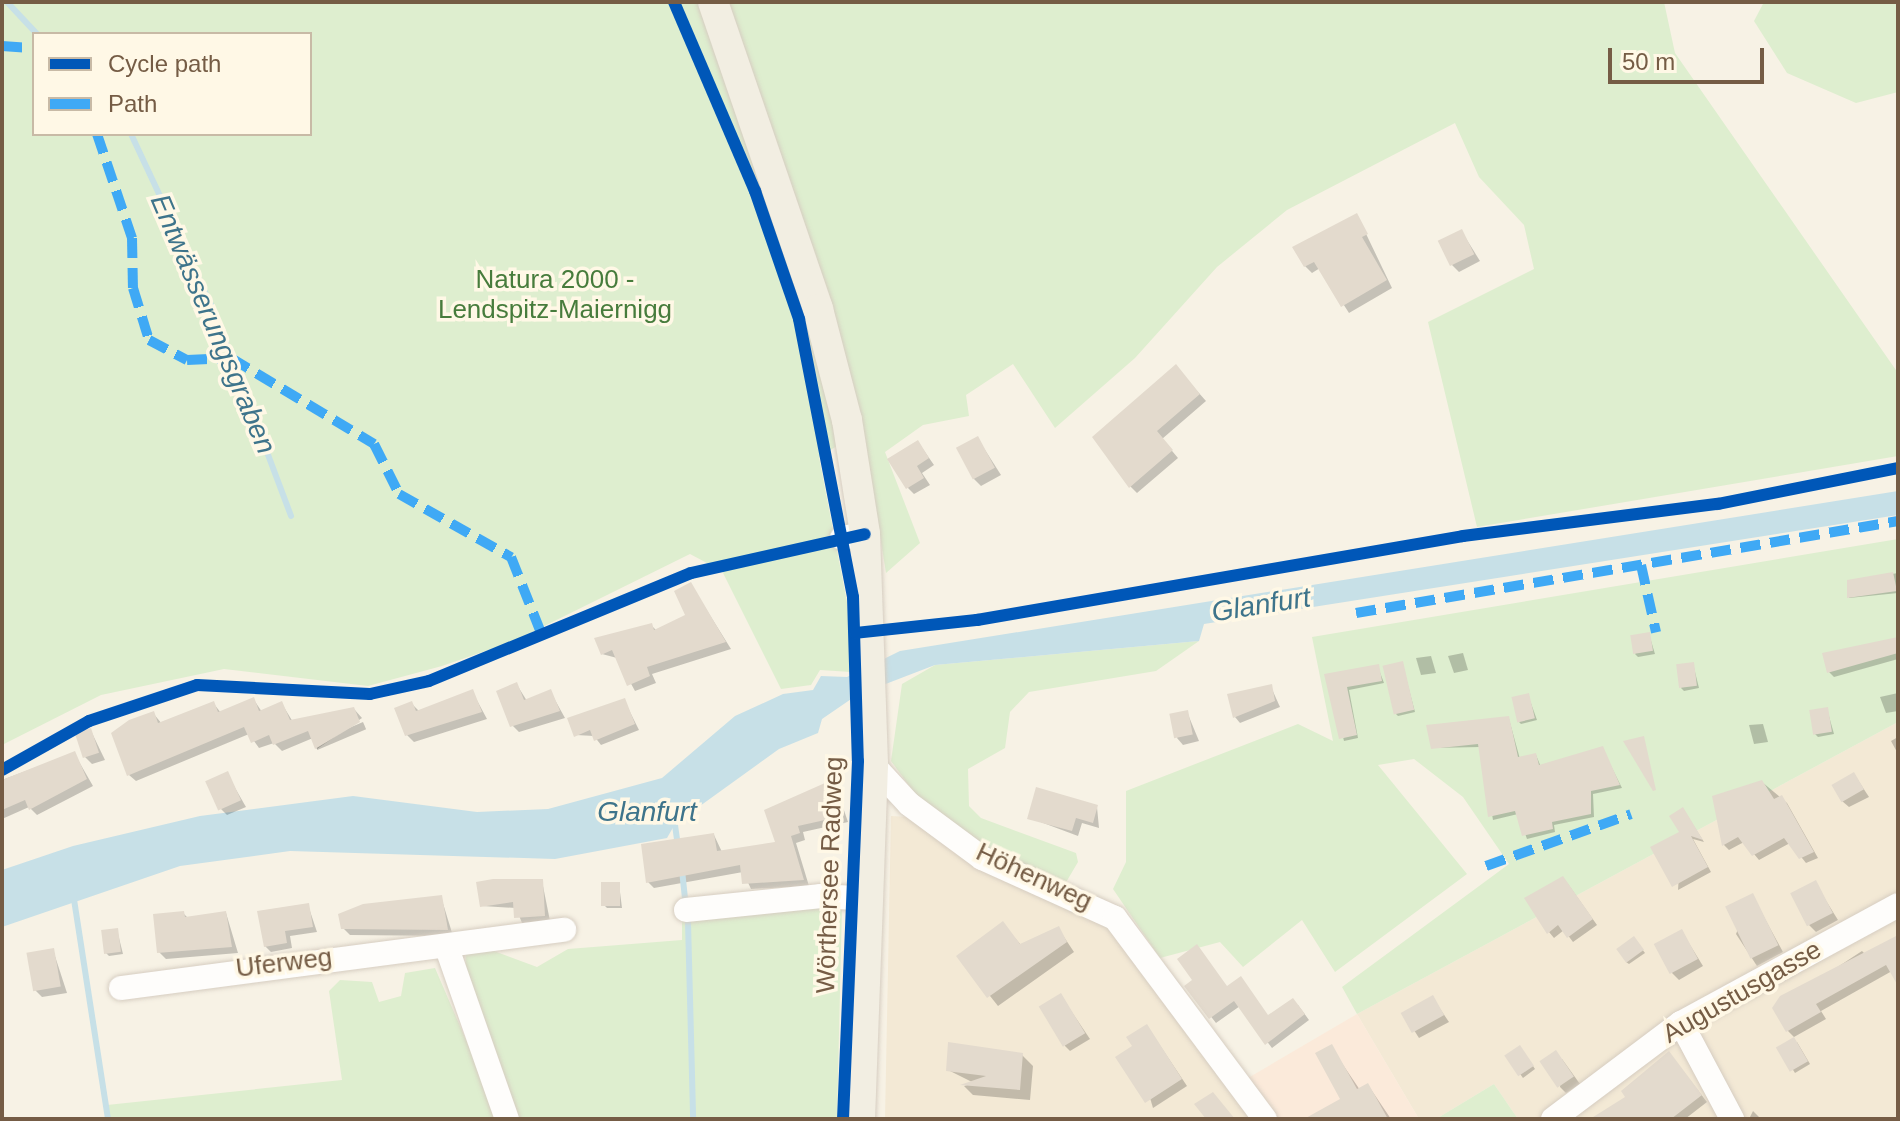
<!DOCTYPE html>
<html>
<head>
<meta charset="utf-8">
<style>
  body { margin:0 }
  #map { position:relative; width:1900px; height:1121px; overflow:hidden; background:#f7f2e5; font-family:Helvetica,sans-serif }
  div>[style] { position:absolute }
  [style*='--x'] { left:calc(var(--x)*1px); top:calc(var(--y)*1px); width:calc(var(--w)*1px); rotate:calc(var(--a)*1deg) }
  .residential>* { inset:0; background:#f3e9d5 }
  .commercial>* { inset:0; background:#fbeada }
  .green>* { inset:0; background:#deeecf }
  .water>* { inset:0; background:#c7e0e7 }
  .shadow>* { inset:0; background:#0003; transform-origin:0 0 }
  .stream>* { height:6px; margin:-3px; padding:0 3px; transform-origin:3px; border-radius:3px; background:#c7e0e7 }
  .building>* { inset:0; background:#e3dacd; transform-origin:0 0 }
  .roads { filter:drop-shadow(0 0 2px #d6cdc1) drop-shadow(0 0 2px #d6cdc1) }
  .minor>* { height:24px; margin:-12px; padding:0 12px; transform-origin:12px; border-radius:12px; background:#fefdfb }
  .major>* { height:30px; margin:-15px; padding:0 15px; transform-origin:15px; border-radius:15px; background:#f2eee2 }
  .quiet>* { height:10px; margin-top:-5px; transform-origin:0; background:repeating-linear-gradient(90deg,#3fa9f5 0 20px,transparent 0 30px) }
  .cycleway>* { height:12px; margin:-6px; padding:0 6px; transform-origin:6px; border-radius:6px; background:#0057b8 }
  span { translate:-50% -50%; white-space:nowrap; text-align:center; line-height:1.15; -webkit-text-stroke:7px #fff8e6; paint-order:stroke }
  .park-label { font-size:26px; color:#477c3c }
  .street-label { font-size:26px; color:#755c45 }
  .water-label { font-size:28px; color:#3e748b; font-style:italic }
  .frame { position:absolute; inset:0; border:4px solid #755c45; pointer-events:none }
  .legend { position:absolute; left:32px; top:32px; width:280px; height:104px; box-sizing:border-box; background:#fff8e6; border:2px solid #c8baa6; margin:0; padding:10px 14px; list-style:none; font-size:24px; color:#755c45 }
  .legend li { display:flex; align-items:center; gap:16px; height:40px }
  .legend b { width:40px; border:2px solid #c8baa6 }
  .scale { position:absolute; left:1608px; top:48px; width:156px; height:36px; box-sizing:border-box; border:4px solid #755c45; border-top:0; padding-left:10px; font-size:24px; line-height:28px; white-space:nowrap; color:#755c45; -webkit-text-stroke:6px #fff8e6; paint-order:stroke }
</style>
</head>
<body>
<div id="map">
  <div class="residential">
    <i style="clip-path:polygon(1898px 722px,1898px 1119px,1518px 1119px,1494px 1084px,1436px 1119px,1419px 1119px,1357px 1014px)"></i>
    <i style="clip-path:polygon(891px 816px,909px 817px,1104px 922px,1253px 1119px,885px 1119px)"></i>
  </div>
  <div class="commercial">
    <i style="clip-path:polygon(1357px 1014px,1419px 1119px,1276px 1119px,1248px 1078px)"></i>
  </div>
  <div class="green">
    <i style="clip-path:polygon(evenodd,2px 2px,1664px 2px,1675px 53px,1898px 373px,1898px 456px,1477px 527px,1428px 322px,1534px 269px,1524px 225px,1479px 177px,1455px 123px,1287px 210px,1217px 267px,1135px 358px,1055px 428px,1013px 364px,966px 395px,969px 416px,923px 425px,885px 452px,920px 543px,886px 573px,863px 430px,819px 457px,847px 602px,851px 672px,820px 670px,811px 685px,781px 689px,722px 571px,690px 554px,514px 641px,442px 666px,368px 686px,224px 669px,101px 695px,2px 745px,2px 2px,34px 34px,310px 34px,310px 134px,34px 134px,34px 34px)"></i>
    <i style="clip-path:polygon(1764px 2px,1898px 2px,1898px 92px,1856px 103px,1787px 73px,1754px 21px)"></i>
    <i style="clip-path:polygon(1898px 539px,1898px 722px,1357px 1014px,1342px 987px,1509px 864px,1463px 797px,1414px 759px,1378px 765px,1467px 874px,1335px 972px,1302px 920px,1243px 967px,1220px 942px,1160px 958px,1113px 889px,1126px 862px,1126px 791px,1298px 724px,1333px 741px,1312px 637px)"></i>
    <i style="clip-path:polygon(1199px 641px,1156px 671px,1029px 692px,1010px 712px,1005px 748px,968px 769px,969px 806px,981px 818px,1076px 853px,1078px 862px,1065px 884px,987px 852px,916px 795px,891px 761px,902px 684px,935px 665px)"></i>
    <i style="clip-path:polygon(842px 907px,837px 1119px,514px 1119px,465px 975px,466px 950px,486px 948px,537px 967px,568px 949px,682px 940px,682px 916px)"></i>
    <i style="clip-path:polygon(435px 968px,500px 1119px,108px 1119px,107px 1105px,342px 1080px,329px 991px,340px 980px,372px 982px,379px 1002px,401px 996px,405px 973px)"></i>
    <i style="clip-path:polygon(1494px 1084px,1518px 1119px,1436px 1119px)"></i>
  </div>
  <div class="water">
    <i style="clip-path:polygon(1898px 491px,1898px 515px,1204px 624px,1199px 641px,935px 665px,857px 695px,822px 719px,818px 733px,779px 749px,675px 824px,667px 838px,555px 859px,290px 851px,180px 866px,2px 927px,2px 870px,73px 846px,200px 816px,353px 796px,477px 812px,548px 809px,662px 778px,735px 716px,783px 694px,813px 690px,821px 676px,847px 677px,900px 651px)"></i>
  </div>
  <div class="shadow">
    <i style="clip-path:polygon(1357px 215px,1392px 288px,1349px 313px,1320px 268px,1312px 273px,1305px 266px)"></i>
    <i style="clip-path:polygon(1462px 232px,1480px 261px,1459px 272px,1452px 265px)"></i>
    <i style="clip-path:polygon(1182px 374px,1206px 401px,1162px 439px,1178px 458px,1137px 493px,1130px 486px)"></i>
    <i style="clip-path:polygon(978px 439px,1001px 475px,981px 486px,974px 479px)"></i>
    <i style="clip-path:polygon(918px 442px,934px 465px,922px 473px,930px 485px,914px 494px,908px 488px)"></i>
    <i style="clip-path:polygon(1898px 573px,1898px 593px,1849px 598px,1849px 581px)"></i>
    <i style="clip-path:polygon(691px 585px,731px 649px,652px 674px,656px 683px,635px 691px,617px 658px,602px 654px,651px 625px,657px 631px,688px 616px)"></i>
    <i style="clip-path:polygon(1649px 634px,1655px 654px,1638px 657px,1635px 654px)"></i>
    <i style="clip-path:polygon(1898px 641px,1898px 659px,1834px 677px,1829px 672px)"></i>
    <i style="clip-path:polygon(1463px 653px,1468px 670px,1454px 673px,1448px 656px)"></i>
    <i style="clip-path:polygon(1431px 656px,1436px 673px,1421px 675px,1416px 658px)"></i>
    <i style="clip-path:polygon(1402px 663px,1415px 712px,1398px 716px,1395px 713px)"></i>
    <i style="clip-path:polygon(1693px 664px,1699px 688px,1684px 691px,1681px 688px)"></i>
    <i style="clip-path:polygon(1378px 667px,1384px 683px,1349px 690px,1358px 738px,1344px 741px,1327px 675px)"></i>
    <i style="clip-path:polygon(517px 685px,527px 701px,550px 691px,565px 718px,519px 732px,512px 725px)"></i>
    <i style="clip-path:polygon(1271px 687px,1280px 707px,1240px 723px,1235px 717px)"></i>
    <i style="clip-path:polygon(472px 691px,487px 719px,414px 742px,407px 735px,412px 704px,419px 711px)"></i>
    <i style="clip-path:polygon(1898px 693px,1898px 711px,1886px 713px,1880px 697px)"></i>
    <i style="clip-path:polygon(1528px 695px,1537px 720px,1521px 724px,1518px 721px)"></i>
    <i style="clip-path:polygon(254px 700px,262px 712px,282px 704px,293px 722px,354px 709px,362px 718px,317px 749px,313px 738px,282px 751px,274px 743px,259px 748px,249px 734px,136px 781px,129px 775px,153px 713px,162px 724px,214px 704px,221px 713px)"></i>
    <i style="clip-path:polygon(624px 700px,639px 730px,601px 745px,594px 736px,576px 735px)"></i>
    <i style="clip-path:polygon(1827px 709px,1834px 734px,1818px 737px,1815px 734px)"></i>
    <i style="clip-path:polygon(1187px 712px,1199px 741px,1183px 745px,1177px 738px)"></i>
    <i style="clip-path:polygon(1509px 719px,1520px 759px,1536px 755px,1541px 767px,1602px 748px,1622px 788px,1593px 794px,1594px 817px,1554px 825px,1555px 832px,1527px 839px,1518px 814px,1493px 820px,1480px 747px,1432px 748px)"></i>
    <i style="left:363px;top:722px;width:8px;height:53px;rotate:67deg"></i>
    <i style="clip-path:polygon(1763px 724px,1768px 742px,1754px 744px,1749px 725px)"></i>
    <i style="clip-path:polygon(91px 731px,105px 760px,92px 764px,85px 757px)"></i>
    <i style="clip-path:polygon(1898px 737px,1898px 754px,1891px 741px)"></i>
    <i style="clip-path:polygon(74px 753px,93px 786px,37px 815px,29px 807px,2px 819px,2px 780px)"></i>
    <i style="clip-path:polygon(227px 774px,246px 807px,227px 815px,220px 808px)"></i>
    <i style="clip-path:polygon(1854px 774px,1869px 797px,1849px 807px,1842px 801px)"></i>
    <i style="clip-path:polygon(834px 781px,848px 822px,803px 832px,805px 840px,796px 843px,809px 886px,751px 889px,743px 872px,654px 888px,648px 882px,714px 835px,722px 852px,777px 844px)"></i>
    <i style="clip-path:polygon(1762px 782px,1787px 803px,1818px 858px,1806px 863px,1790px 843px,1759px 860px,1744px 842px,1729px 850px,1724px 845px,1715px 798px)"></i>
    <i style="clip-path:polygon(1097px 807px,1099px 828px,1082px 823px,1078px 836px,1030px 818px)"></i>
    <i style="clip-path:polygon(1683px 809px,1704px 842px,1693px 839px,1711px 872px,1678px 890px)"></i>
    <i style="clip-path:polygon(542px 881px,550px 921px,522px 923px,516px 908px,482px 906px)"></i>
    <i style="clip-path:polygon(1815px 883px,1838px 920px,1816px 932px,1809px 925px)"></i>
    <i style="clip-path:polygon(619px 884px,622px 908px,607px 908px,604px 905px)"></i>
    <i style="clip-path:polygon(1568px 884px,1597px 925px,1573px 942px,1564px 930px,1554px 938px,1549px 932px)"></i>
    <i style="clip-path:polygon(1752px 895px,1783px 952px,1757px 966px,1736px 934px)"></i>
    <i style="clip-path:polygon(441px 897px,453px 936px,350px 935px,343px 928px)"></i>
    <i style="clip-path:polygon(308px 905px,317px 932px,290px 936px,292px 948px,271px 952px,265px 946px)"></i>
    <i style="clip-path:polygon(183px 913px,189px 919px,226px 913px,238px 953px,166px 959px,159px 952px)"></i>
    <i style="clip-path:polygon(1003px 924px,1021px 945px,1058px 928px,1074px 952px,998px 1006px,959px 957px)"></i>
    <i style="clip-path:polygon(117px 930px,123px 954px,109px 956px,106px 953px)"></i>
    <i style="clip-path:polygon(1682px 932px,1703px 966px,1679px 980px,1672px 973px)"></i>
    <i style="clip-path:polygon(1898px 938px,1898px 981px,1892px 971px,1821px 1011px,1826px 1019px,1794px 1037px,1788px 1031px,1775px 1008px,1862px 951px,1866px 955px)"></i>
    <i style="clip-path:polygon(1636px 941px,1645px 953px,1629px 964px,1626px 962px)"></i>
    <i style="clip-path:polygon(53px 950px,67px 993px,42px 997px,35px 990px)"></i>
    <i style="clip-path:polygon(1187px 986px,1228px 988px,1269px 1017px,1298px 1005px,1309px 1020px,1272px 1048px,1240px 1006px,1216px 1023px)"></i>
    <i style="clip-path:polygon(1061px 996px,1090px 1039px,1070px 1051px,1065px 1046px)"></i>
    <i style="clip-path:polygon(1432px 997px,1449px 1022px,1419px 1038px,1403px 1013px)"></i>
    <i style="clip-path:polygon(1147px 1026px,1187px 1086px,1153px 1108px,1135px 1047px)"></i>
    <i style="clip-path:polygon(1797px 1042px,1810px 1064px,1795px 1073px,1779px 1048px)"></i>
    <i style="clip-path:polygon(1331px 1047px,1360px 1090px,1368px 1085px,1391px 1119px,1325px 1119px,1343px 1100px)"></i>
    <i style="clip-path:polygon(1523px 1051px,1535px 1069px,1523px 1078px,1507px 1056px)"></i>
    <i style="clip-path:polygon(1669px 1053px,1707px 1102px,1685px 1119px,1594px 1119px,1628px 1097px)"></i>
    <i style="clip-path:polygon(1022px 1055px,1033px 1066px,1030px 1100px,973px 1095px,964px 1086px,974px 1083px,948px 1070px)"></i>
    <i style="clip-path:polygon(1562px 1059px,1580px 1084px,1566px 1093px,1560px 1087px)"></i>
    <i style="clip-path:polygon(1753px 1111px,1761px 1119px,1749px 1119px)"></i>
  </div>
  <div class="stream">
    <i style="--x:7;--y:2;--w:44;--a:46.8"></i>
    <i style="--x:131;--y:134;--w:195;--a:64.9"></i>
    <i style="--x:214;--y:311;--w:219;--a:69.4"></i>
    <i style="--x:674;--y:818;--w:29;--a:82"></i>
    <i style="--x:682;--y:870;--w:28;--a:84"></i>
    <i style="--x:73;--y:893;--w:229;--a:81.2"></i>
    <i style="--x:688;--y:922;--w:197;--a:88.5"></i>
  </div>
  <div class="building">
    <i style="clip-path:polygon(1357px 213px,1368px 234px,1362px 237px,1387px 280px,1341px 307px,1314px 262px,1304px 267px,1292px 247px)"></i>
    <i style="left:1462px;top:229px;width:28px;height:27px;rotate:64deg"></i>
    <i style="clip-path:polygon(1176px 364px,1200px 394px,1157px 431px,1173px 450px,1129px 488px,1092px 437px)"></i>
    <i style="left:978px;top:436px;width:36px;height:25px;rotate:62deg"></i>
    <i style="clip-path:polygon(918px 440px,929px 458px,917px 466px,924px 478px,906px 489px,887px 459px)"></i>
    <i style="clip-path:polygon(1893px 572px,1897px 591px,1847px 598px,1847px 580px)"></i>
    <i style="clip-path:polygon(691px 582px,726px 642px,647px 667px,650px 676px,627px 686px,612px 650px,601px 655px,594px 638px,652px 623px,654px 630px,685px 615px,674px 591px)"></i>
    <i style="left:1650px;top:632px;width:19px;height:20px;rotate:81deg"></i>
    <i style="clip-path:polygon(1898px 637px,1898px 653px,1827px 673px,1822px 653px)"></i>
    <i style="left:1403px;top:661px;width:50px;height:21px;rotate:77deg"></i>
    <i style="left:1694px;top:662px;width:24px;height:18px;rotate:83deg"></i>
    <i style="clip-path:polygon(1379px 664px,1382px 681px,1347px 687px,1357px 735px,1339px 739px,1324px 674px)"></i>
    <i style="clip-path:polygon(517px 682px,524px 700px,551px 689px,560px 711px,510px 727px,496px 691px)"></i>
    <i style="clip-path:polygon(1272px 684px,1275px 701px,1233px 718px,1227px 694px)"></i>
    <i style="clip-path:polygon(473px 689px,482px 712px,405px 736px,394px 708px,412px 701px,416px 711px)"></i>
    <i style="left:1529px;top:693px;width:26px;height:18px;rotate:77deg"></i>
    <i style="clip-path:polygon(254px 697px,259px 711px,282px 701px,290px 720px,354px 707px,360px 722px,315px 749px,308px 731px,273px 745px,269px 735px,251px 743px,244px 727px,127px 776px,111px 733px,129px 720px,154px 711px,158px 723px,214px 701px,218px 712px)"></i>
    <i style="clip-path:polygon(625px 698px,635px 724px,594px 741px,590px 730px,574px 737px,567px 718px)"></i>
    <i style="left:1828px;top:707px;width:25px;height:19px;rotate:81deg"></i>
    <i style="left:1188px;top:710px;width:25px;height:19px;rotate:79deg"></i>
    <i style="clip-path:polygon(1509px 716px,1518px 757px,1536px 753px,1539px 765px,1603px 746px,1620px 785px,1591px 791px,1591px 814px,1552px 822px,1553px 829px,1522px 836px,1515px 811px,1488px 817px,1478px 744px,1431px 749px,1426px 725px)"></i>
    <i style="left:91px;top:728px;width:26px;height:17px;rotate:72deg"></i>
    <i style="clip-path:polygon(1644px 736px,1656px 790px,1653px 791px,1623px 741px)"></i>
    <i style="clip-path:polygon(75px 751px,87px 779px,29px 810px,25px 800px,2px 810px,2px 780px)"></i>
    <i style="left:228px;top:771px;width:32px;height:25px;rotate:66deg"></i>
    <i style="left:1854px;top:772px;width:20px;height:26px;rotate:60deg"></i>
    <i style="clip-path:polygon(834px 779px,843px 816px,798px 826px,800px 833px,791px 836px,804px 880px,742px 884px,740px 865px,646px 883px,641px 844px,714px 833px,717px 851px,775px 842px,764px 810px)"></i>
    <i style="clip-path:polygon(1762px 780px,1774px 799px,1782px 795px,1814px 852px,1799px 859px,1784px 838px,1752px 856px,1738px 837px,1722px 846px,1712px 796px)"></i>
    <i style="clip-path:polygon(1036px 787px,1098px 805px,1093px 823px,1076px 818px,1072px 831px,1027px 819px)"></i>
    <i style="clip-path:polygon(1683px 807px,1703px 840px,1691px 836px,1708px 867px,1672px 887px,1650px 847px,1679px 832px,1669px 816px)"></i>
    <i style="clip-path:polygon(1563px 876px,1593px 919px,1567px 938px,1558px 925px,1547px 934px,1524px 898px)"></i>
    <i style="clip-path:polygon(493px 879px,543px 879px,545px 916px,514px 918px,513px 902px,480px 907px,476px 882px)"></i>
    <i style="left:1816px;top:880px;width:37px;height:29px;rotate:63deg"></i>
    <i style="left:620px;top:882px;width:24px;height:19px;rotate:90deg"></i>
    <i style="left:1753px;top:893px;width:58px;height:31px;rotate:64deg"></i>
    <i style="clip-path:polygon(442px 895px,448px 930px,341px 929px,338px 914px,363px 904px)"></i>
    <i style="clip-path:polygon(309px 903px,313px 927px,285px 931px,287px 943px,264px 947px,257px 911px)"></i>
    <i style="clip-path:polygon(184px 911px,185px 917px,226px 911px,232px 947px,157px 953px,153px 914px)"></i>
    <i style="clip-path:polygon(1003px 921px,1020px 944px,1059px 926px,1067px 942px,987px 998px,956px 956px)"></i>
    <i style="left:118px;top:928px;width:24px;height:17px;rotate:83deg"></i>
    <i style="left:1682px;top:929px;width:34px;height:32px;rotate:62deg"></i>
    <i style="clip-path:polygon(1898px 935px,1898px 986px,1886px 965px,1816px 1004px,1821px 1012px,1786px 1032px,1772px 1008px,1780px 996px)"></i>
    <i style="left:1634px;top:936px;width:17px;height:22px;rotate:54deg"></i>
    <i style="clip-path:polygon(1197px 944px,1227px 986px,1241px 976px,1268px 1015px,1293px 998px,1305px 1014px,1265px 1045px,1234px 1001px,1209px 1019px,1184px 986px,1192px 980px,1177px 959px)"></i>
    <i style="left:54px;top:948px;width:39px;height:28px;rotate:80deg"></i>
    <i style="left:1061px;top:993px;width:47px;height:26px;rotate:59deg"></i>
    <i style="left:1433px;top:995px;width:23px;height:37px;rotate:61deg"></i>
    <i style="clip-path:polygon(1147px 1024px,1182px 1079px,1145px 1103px,1115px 1057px,1132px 1046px,1126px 1037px)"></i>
    <i style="left:1794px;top:1037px;width:28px;height:21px;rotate:60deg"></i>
    <i style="clip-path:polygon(948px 1042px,1023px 1053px,1020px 1090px,960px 1085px,986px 1076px,946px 1071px)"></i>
    <i style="clip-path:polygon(1332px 1044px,1357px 1089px,1368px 1083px,1388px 1119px,1304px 1119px,1340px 1099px,1315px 1053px)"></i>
    <i style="left:1520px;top:1045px;width:25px;height:19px;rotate:56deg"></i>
    <i style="left:1556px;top:1050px;width:32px;height:20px;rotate:56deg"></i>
    <i style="clip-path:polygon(1669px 1051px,1702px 1095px,1671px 1119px,1590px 1119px,1625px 1097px,1621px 1091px)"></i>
    <i style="clip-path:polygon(1213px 1092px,1235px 1119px,1206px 1119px,1194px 1104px)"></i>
  </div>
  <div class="roads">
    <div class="minor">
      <i style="--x:842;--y:538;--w:23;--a:-10"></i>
      <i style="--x:873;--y:765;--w:53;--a:47.3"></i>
      <i style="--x:909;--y:804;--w:91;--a:36.5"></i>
      <i style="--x:982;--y:858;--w:146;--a:24.3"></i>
      <i style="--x:1115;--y:918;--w:251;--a:53.3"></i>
      <i style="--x:686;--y:910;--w:136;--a:-5.9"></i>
      <i style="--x:821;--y:896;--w:50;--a:3.4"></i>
      <i style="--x:447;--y:948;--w:181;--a:70.7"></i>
      <i style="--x:121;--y:988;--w:447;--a:-7.5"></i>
      <i style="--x:1681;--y:1023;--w:109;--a:62"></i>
      <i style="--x:1553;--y:1119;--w:160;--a:-36.9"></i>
      <i style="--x:1681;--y:1023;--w:247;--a:-28.5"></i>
    </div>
    <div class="major">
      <i style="--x:713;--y:2;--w:324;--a:71.1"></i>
      <i style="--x:818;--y:309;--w:115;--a:75.4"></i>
      <i style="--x:847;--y:420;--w:115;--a:81"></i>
      <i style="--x:865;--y:534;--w:231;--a:88"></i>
      <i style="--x:873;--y:765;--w:354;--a:92.1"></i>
    </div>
  </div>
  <div class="quiet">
    <i style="--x:2;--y:46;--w:32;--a:4"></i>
    <i style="--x:97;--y:134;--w:110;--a:71.4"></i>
    <i style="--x:132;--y:238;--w:50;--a:88.9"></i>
    <i style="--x:133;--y:288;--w:54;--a:72.9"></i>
    <i style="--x:149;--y:340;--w:43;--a:27.8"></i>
    <i style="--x:187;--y:360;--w:44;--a:-2.6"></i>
    <i style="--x:231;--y:358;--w:167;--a:31"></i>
    <i style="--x:374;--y:444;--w:56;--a:63.4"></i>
    <i style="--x:399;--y:494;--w:129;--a:29.4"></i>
    <i style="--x:511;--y:557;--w:87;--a:68.4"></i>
    <i style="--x:1641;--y:565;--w:69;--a:77.4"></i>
    <i style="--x:1356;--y:613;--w:550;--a:-9.63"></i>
    <i style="--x:1486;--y:866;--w:154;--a:-19.7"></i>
  </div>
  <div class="cycleway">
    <i style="--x:674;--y:2;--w:206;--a:66.8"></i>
    <i style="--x:755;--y:191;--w:135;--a:71"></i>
    <i style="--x:799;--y:319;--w:283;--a:79"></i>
    <i style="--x:853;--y:597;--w:164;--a:88.3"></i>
    <i style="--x:858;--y:761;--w:358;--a:92.4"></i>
    <i style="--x:855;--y:633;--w:123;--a:-6.1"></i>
    <i style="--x:977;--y:620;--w:493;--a:-9.8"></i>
    <i style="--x:1463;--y:536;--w:257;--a:-7.2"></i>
    <i style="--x:1718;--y:504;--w:184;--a:-11.3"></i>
    <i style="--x:2;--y:770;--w:100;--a:-29.4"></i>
    <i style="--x:89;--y:721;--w:114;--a:-18.4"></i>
    <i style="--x:197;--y:685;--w:173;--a:3"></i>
    <i style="--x:370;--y:694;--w:60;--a:-12.4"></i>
    <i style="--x:429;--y:681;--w:283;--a:-22.4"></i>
    <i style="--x:691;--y:573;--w:178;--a:-12.6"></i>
  </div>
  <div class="park-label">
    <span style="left:555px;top:295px">Natura 2000 -<br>Lendspitz-Maiernigg</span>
  </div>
  <div class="street-label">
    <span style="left:830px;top:875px;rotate:-88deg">Wörthersee Radweg</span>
    <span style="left:1034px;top:877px;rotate:25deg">Höhenweg</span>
    <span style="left:284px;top:963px;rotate:-7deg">Uferweg</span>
    <span style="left:1742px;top:992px;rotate:-30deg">Augustusgasse</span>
  </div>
  <div class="water-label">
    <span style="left:213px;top:324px;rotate:67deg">Entwässerungsgraben</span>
    <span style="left:1261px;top:605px;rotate:-9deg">Glanfurt</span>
    <span style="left:647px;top:812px">Glanfurt</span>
  </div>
  <div class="frame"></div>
  <ul class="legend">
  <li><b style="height:10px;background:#0057b8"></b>Cycle path</li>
  <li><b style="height:10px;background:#3fa9f5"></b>Path</li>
  </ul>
  <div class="scale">50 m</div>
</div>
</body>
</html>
